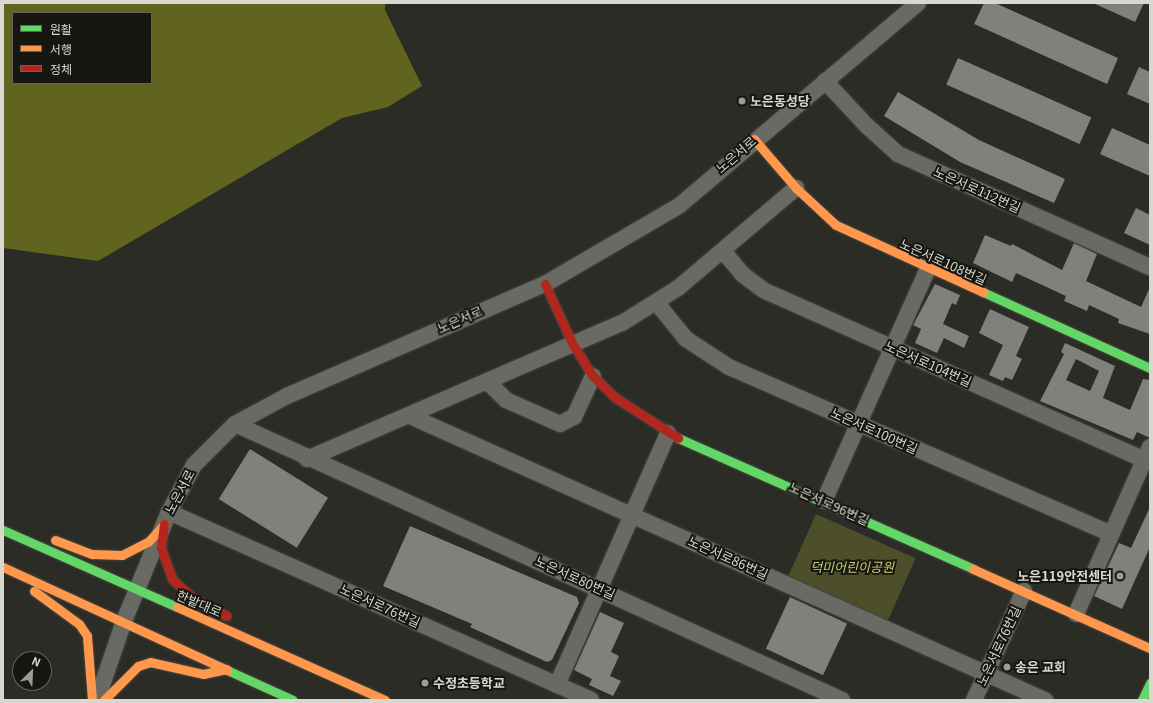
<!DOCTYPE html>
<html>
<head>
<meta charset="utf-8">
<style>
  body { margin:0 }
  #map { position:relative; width:1153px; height:703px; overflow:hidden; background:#2c2c26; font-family:Georgia,"Noto Sans KR",serif }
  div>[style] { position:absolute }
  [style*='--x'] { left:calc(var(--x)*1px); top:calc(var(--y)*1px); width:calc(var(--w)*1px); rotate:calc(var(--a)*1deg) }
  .green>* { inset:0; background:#4c4f2a; transform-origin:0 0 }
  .forest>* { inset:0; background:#60641f }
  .building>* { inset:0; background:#81817b; transform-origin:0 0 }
  .roads { filter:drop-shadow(0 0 1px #474741) drop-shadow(0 0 1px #474741) }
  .street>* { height:16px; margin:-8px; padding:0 8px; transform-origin:8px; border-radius:8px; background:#696a64 }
  .fast>* { height:9px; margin:-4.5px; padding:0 4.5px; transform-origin:4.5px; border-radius:4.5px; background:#63d668 }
  .slow>* { height:9px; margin:-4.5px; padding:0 4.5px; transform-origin:4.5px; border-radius:4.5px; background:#ff974d }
  .jam>* { height:9px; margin:-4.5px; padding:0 4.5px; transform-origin:4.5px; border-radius:4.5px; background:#b3261e }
  .dots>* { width:11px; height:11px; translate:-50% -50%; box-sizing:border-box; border:2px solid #171711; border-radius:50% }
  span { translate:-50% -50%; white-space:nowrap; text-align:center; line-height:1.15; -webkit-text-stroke:4px #171711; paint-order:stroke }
  .poi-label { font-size:13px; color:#d7d8cf; font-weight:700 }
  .left { translate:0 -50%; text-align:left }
  .right { translate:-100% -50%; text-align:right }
  .street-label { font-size:13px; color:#d7d8cf }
  .park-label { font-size:13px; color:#cad168; font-style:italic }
  .frame { position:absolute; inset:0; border:4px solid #d7d8cf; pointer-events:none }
  .legend { position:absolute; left:12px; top:12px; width:140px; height:72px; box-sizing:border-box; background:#171711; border:1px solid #64645d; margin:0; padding:5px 7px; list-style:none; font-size:12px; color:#d7d8cf }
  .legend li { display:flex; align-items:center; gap:8px; height:20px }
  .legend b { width:20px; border:1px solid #64645d }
  .north { position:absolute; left:12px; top:651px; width:40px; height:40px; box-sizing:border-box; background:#171711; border:1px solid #64645d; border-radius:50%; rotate:24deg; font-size:11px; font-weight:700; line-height:16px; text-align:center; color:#d7d8cf }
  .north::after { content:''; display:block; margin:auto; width:14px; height:18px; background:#9b9c94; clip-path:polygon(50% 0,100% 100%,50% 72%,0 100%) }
</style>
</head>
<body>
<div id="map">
  <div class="green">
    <i style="left:816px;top:514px;width:109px;height:68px;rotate:24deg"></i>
  </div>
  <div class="forest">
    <i style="clip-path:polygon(evenodd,3px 3px,385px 3px,385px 10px,422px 86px,388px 107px,342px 118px,98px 261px,3px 248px,3px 3px,13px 13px,151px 13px,151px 83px,13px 83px,13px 13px)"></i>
  </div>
  <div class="building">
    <i style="clip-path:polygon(984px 3px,995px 3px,1118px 58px,1107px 84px,974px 24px)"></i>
    <i style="clip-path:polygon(1093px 3px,1144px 3px,1135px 22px)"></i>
    <i style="left:958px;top:58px;width:146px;height:29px;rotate:24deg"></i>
    <i style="clip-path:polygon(1139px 67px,1150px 72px,1150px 104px,1127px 94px)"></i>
    <i style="clip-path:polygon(898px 92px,979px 140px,1065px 179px,1054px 203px,960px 162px,884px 116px)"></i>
    <i style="clip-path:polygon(1112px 128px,1150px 145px,1150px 176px,1100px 154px)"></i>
    <i style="clip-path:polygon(1136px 208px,1150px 215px,1150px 245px,1124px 233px)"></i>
    <i style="clip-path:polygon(985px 235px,1011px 246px,1012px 244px,1062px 270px,1074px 243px,1097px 254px,1086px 281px,1141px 307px,1150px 287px,1150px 334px,1118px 323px,1119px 319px,1089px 305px,1087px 311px,1064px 301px,1066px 296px,1016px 273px,1012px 282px,973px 263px)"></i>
    <i style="clip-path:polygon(935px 284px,960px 295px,956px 305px,952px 303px,943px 324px,969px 336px,964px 348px,944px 338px,937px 353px,915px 343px,921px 329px,913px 325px)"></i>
    <i style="clip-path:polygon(990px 309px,1029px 327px,1016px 356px,1022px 359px,1012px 380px,1005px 377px,1003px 381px,989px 375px,1003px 345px,979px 333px)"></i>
    <i style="clip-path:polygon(evenodd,1065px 343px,1115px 366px,1103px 398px,1130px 410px,1143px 379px,1150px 380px,1150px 438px,1137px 432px,1133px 440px,1040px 401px,1064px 354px,1061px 352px,1065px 343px,1076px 359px,1099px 371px,1090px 391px,1066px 380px,1076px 359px)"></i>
    <i style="left:250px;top:449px;width:92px;height:59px;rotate:32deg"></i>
    <i style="clip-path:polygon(1150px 507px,1150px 547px,1122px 609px,1094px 596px,1119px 543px,1131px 548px)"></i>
    <i style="clip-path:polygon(410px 526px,577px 597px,579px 603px,552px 660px,547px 662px,470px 627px,472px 624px,383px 586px)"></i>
    <i style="left:790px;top:597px;width:63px;height:57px;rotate:25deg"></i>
    <i style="clip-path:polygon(600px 612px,624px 623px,611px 652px,619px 656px,610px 676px,621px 681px,613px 696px,589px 685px,592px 679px,574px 670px)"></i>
  </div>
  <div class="roads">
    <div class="street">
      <i style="--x:825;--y:81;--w:62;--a:47"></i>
      <i style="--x:867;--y:126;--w:42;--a:42.1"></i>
      <i style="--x:898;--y:154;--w:276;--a:24.2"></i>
      <i style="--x:723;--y:251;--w:30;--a:50"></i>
      <i style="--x:742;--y:274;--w:26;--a:37"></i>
      <i style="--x:763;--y:290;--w:417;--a:24"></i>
      <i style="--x:656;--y:302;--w:48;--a:51"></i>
      <i style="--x:686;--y:339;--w:51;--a:33.1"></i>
      <i style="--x:729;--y:367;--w:417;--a:23.6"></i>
      <i style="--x:489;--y:383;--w:24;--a:45"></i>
      <i style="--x:506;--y:400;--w:59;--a:24"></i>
      <i style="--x:560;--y:424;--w:16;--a:-27"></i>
      <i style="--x:574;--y:417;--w:45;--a:-65.1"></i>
      <i style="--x:410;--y:416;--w:696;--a:24.1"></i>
      <i style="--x:235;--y:424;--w:667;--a:24.45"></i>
      <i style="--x:307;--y:459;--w:343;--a:-23.4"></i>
      <i style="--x:622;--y:323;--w:66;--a:-32"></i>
      <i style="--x:678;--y:288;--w:155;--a:-40.3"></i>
      <i style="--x:824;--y:501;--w:254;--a:-65.9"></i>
      <i style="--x:169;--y:512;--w:462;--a:24"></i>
      <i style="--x:1076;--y:614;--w:183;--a:-66.1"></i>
      <i style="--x:557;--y:685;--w:275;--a:-66.2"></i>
      <i style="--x:97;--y:700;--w:83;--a:-71.1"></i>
      <i style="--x:124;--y:621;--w:118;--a:-67.6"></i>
      <i style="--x:169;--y:512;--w:53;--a:-62"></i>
      <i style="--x:194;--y:465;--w:58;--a:-45"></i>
      <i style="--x:235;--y:424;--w:59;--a:-28.3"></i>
      <i style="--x:287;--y:396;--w:281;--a:-23.5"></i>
      <i style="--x:545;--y:284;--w:156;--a:-30.3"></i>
      <i style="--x:680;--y:205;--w:312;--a:-40.3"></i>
      <i style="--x:974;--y:700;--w:120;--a:-65.4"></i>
    </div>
    <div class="fast">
      <i style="--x:983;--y:292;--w:183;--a:24.5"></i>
      <i style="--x:678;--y:438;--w:323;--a:23.9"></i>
      <i style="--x:3;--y:530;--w:190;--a:23.9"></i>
      <i style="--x:227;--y:670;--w:72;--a:24.4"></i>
      <i style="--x:1142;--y:700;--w:19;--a:-65"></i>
    </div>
    <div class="slow">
      <i style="--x:754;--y:139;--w:65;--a:49.4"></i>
      <i style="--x:796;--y:188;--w:54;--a:42.8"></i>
      <i style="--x:836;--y:225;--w:162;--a:24.5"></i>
      <i style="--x:55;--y:540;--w:40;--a:21"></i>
      <i style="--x:92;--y:554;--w:30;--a:2"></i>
      <i style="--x:122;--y:555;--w:29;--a:-27"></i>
      <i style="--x:148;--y:542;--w:24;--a:-48"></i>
      <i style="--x:3;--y:567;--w:247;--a:24.7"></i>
      <i style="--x:973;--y:569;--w:194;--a:24.1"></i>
      <i style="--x:34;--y:591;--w:56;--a:36.3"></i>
      <i style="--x:79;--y:624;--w:14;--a:56"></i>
      <i style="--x:87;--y:636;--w:64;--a:85.5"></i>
      <i style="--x:177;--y:607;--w:228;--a:24.1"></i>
      <i style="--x:104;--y:700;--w:48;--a:-45"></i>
      <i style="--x:138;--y:666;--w:13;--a:-18"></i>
      <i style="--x:150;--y:662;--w:54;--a:12.8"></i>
      <i style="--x:203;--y:674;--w:24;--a:-12"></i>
    </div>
    <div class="jam">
      <i style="--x:545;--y:284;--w:65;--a:65.4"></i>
      <i style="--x:572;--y:343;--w:39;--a:58"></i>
      <i style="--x:593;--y:376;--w:32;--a:44"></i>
      <i style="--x:616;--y:398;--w:74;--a:32.8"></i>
      <i style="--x:164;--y:524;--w:24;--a:97"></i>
      <i style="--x:161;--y:548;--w:33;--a:70"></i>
      <i style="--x:172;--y:579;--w:28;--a:42"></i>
      <i style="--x:193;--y:598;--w:38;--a:28"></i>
    </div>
  </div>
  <div class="dots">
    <i style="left:742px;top:101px;background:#9b9c94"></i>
    <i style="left:1120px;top:576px;background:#9b9c94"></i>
    <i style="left:1007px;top:667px;background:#9b9c94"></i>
    <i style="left:425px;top:683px;background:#9b9c94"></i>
  </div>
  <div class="poi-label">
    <span class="left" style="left:750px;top:101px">노은동성당</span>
    <span class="right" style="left:1112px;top:576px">노은119안전센터</span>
    <span class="left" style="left:1015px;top:667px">송은 교회</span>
    <span class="left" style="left:433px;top:683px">수정초등학교</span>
  </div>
  <div class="street-label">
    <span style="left:736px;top:155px;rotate:-41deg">노은서로</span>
    <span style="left:977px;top:190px;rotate:24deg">노은서로112번길</span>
    <span style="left:943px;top:262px;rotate:24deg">노은서로108번길</span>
    <span style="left:460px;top:320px;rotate:-24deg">노은서로</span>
    <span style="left:928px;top:364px;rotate:24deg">노은서로104번길</span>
    <span style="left:874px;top:431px;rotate:24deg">노은서로100번길</span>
    <span style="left:180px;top:492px;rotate:-62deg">노은서로</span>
    <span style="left:829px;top:504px;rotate:24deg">노은서로96번길</span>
    <span style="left:728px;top:558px;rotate:24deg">노은서로86번길</span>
    <span style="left:575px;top:578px;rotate:24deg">노은서로80번길</span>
    <span style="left:199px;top:604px;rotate:23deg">한밭대로</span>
    <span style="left:380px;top:606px;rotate:24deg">노은서로76번길</span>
    <span style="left:999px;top:646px;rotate:-65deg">노은서로76번길</span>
  </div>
  <div class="park-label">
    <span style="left:852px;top:567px">덕미어린이공원</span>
  </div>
  <div class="frame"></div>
  <ul class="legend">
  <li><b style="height:5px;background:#63d668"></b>원활</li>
  <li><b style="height:5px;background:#ff974d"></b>서행</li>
  <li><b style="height:5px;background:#b3261e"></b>정체</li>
  </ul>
  <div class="north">N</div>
</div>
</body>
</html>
